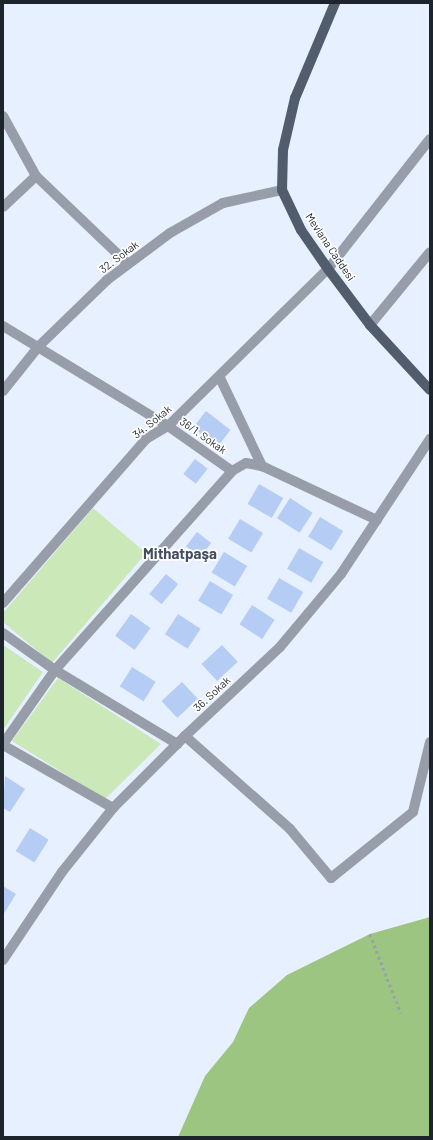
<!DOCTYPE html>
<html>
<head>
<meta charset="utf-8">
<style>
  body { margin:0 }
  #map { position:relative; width:433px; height:1140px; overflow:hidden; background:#e7f0ff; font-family:Barlow,sans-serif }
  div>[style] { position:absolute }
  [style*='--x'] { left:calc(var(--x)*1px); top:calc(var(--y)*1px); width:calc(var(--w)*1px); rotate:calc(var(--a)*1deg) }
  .green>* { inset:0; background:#cae8b8 }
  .water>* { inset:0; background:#9bc581 }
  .building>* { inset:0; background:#b5cdf5; transform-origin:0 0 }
  .path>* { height:2.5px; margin-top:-1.25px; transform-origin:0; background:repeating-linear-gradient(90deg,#99a1ad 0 3px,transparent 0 6px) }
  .minor>* { height:10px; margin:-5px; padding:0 5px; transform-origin:5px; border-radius:5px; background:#989ea9 }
  .primary>* { height:10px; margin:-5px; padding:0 5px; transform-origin:5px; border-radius:5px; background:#515c6d }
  span { translate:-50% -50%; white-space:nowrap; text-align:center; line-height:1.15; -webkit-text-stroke:3.5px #fff; paint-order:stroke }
  .street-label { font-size:11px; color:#1e242c }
  .district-label { font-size:15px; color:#424d61; font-weight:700 }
  .frame { position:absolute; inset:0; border:4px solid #1e242c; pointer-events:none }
</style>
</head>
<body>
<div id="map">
  <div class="green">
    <i style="clip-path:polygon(93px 508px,146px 553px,52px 663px,3px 622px,3px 613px)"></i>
    <i style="clip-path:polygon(3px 645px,43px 672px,3px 730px)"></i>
    <i style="clip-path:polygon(58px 678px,161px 744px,105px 799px,12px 741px)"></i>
  </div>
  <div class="water">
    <i style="clip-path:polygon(430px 917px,430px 1137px,178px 1137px,205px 1076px,233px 1042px,249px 1008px,287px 975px,370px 934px)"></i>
  </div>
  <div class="building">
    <i style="left:206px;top:411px;width:31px;height:21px;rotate:38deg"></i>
    <i style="left:195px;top:459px;width:16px;height:19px;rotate:38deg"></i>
    <i style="left:259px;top:484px;width:28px;height:23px;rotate:30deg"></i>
    <i style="left:290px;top:498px;width:27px;height:24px;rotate:33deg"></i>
    <i style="left:320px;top:517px;width:27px;height:23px;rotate:31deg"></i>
    <i style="left:240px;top:519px;width:27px;height:23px;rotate:31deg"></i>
    <i style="left:197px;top:532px;width:18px;height:18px;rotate:38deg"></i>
    <i style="left:299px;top:548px;width:28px;height:24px;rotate:30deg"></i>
    <i style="left:224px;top:552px;width:27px;height:24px;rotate:31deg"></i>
    <i style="left:166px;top:574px;width:16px;height:26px;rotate:40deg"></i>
    <i style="left:279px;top:578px;width:28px;height:24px;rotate:30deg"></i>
    <i style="left:210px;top:581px;width:27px;height:23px;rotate:31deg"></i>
    <i style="left:252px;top:605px;width:27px;height:23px;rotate:33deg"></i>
    <i style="left:131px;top:614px;width:24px;height:27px;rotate:36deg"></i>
    <i style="left:178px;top:614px;width:27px;height:24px;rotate:33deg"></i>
    <i style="left:222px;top:645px;width:23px;height:28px;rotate:47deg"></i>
    <i style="left:132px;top:667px;width:28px;height:23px;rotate:32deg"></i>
    <i style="left:182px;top:682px;width:23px;height:28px;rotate:47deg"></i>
    <i style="clip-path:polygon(5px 776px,25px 789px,10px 812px,3px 808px)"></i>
    <i style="left:30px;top:828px;width:22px;height:27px;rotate:32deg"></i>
    <i style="clip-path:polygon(3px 886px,16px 894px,3px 915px)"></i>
  </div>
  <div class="path">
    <i style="--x:370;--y:934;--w:85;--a:68.6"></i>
  </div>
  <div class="minor">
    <i style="--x:3;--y:116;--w:68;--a:61.2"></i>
    <i style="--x:36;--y:176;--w:45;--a:136.8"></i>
    <i style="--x:36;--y:176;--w:127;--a:43.7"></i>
    <i style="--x:370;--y:325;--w:94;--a:-50.6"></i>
    <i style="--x:3;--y:326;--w:193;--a:31.2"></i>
    <i style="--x:168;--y:426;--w:78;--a:35.1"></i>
    <i style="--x:232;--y:471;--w:16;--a:-30"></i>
    <i style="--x:246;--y:463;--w:16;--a:11"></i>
    <i style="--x:262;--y:466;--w:127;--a:25.2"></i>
    <i style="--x:220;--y:378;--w:98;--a:64.5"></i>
    <i style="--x:3;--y:391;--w:58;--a:-51.3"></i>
    <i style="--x:39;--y:346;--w:95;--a:-44.1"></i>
    <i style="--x:107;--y:280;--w:79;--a:-36.7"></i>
    <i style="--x:170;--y:233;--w:61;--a:-29.5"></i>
    <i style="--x:223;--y:203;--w:60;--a:-12.4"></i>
    <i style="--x:3;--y:603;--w:218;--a:-48.9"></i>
    <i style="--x:146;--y:439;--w:26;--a:-31"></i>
    <i style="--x:168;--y:426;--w:224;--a:-44.5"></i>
    <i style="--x:328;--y:269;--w:165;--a:-51.9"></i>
    <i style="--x:3;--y:633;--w:64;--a:35.4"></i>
    <i style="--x:55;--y:670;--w:143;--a:31.2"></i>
    <i style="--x:185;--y:736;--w:140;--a:41.5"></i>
    <i style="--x:290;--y:829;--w:64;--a:50.1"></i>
    <i style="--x:331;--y:878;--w:105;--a:-38.8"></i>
    <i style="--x:413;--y:812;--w:72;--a:-76.3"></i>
    <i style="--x:3;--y:744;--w:90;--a:-54.9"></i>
    <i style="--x:55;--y:670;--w:266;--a:-48.3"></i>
    <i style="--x:3;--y:745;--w:127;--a:29.8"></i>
    <i style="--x:3;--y:960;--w:106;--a:-56.2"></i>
    <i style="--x:62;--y:872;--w:82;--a:-51.4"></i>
    <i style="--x:113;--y:808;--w:102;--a:-45"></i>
    <i style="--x:185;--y:736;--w:130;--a:-43.1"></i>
    <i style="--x:280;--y:647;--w:95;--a:-50.1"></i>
    <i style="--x:341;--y:574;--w:162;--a:-56.6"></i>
  </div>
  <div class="primary">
    <i style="--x:335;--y:3;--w:103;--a:112.8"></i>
    <i style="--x:295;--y:98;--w:53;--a:103"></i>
    <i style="--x:283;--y:150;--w:40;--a:91.4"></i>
    <i style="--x:282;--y:190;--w:44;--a:64.6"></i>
    <i style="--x:301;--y:230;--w:47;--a:55.3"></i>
    <i style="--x:328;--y:269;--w:70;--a:53.1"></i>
    <i style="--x:370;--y:325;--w:88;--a:47.3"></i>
  </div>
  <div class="street-label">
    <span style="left:330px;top:247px;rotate:56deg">Mevlana Caddesi</span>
    <span style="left:119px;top:257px;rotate:-37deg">32. Sokak</span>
    <span style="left:152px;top:422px;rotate:-39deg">34. Sokak</span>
    <span style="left:203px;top:436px;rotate:35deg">36/1. Sokak</span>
    <span style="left:212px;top:694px;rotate:-43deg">36. Sokak</span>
  </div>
  <div class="district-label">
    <span style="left:180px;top:554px">Mithatpaşa</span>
  </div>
  <div class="frame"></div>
</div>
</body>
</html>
